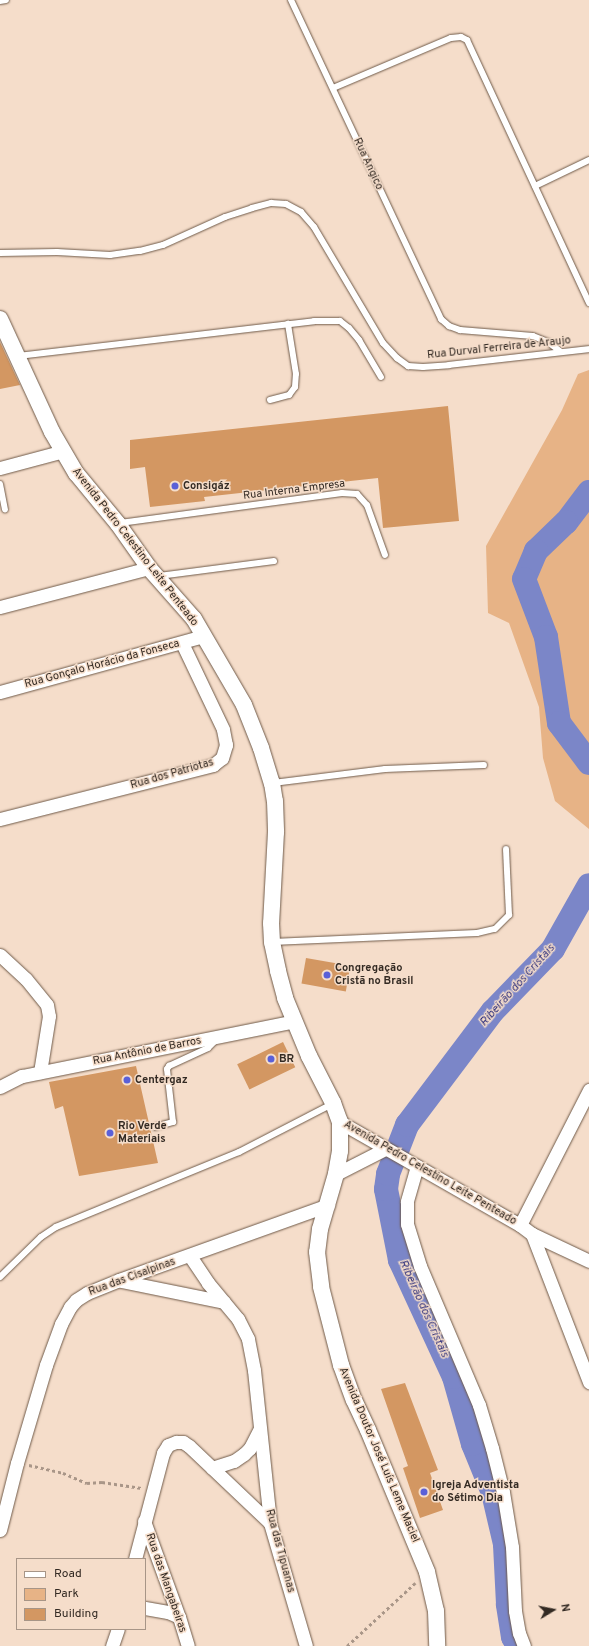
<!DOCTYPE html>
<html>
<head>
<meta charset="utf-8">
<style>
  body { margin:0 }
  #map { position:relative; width:589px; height:1646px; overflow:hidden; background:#f5ddca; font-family:Overpass,sans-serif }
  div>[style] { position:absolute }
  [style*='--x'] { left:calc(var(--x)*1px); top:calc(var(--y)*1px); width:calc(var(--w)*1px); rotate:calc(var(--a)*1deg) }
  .green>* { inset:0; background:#e7b386 }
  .river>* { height:24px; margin:-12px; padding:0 12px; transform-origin:12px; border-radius:12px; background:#7b86c8 }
  .building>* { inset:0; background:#d39762; transform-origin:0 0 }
  .path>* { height:2.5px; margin-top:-1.25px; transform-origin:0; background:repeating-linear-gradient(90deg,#a99688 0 3px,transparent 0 6px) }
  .roads { filter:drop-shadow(0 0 1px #6f5a49) drop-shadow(0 0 1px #6f5a49) }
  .service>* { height:6px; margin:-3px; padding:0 3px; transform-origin:3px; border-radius:3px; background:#fff }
  .minor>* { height:13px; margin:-6.5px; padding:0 6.5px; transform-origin:6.5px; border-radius:6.5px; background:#fff }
  .tertiary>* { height:16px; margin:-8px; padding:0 8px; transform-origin:8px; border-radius:8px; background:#fff }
  .dots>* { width:11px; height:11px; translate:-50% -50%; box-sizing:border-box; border:2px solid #f5ddca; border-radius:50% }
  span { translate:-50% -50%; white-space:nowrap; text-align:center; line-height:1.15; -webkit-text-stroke:3px #f5ddca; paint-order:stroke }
  .street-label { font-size:11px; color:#332a23 }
  .poi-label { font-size:11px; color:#332a23; font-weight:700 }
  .left { translate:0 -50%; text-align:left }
  .water-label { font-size:12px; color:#2b2d7b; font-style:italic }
  .legend { position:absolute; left:16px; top:1558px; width:130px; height:72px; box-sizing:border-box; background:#f5ddca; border:1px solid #a79587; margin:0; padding:5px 7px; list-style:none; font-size:12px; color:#332a23 }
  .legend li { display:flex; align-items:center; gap:8px; height:20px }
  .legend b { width:20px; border:1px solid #a79587 }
  .north { position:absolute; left:533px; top:1590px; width:40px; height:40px; -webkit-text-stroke:3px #f5ddca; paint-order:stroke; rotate:80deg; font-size:11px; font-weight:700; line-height:16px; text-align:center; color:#332a23 }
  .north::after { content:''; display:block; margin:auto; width:14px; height:18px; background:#332a23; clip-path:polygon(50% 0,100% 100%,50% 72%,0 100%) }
</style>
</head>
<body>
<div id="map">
  <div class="green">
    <i style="clip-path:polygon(589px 370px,589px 829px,555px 801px,543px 758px,539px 707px,509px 623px,488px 613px,486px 546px,562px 410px,578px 374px)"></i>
  </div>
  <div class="river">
    <i style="--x:589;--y:492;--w:38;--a:127"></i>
    <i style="--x:566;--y:522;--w:42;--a:136"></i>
    <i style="--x:536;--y:551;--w:30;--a:113"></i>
    <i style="--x:524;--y:579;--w:62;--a:69.2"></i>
    <i style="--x:546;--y:637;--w:87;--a:81.4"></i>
    <i style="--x:559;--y:723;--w:50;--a:53.1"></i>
    <i style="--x:518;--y:1646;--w:10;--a:-119"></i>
    <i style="--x:513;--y:1637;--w:33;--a:-99"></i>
    <i style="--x:508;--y:1604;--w:60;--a:-92.9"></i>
    <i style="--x:505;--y:1544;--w:52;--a:-103.2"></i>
    <i style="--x:493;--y:1493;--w:53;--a:-112.2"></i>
    <i style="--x:473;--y:1444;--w:70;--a:-105.8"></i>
    <i style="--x:454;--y:1377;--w:129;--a:-114.8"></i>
    <i style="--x:400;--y:1260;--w:72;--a:-101.2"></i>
    <i style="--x:386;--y:1189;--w:15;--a:-82"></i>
    <i style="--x:388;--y:1174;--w:53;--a:-68.8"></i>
    <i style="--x:407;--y:1125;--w:143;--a:-53"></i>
    <i style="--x:493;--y:1011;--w:86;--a:-45.9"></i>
    <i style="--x:553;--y:949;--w:73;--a:-60.6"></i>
  </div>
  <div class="building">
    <i style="clip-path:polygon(0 342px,20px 385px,0 389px)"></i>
    <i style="clip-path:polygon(448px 406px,459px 521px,383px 528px,378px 478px,204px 497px,205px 501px,150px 507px,145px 467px,130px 469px,130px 440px)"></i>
    <i style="left:306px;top:958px;width:45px;height:26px;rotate:10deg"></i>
    <i style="left:283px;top:1042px;width:28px;height:51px;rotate:64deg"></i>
    <i style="clip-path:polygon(136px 1066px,158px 1163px,79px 1176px,63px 1106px,55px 1109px,49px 1082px)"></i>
    <i style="clip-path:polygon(405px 1383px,438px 1470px,430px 1473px,443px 1510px,420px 1518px,403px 1468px,408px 1466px,381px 1389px)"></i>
  </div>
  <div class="path">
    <i style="--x:29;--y:1465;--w:35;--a:13"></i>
    <i style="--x:63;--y:1473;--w:26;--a:23"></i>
    <i style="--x:87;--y:1483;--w:15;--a:-4"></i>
    <i style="--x:102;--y:1482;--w:40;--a:8.5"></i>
    <i style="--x:347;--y:1646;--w:93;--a:-42.8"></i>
  </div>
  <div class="roads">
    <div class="service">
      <i style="--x:291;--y:0;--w:353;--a:64.8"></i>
      <i style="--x:441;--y:319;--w:11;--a:41"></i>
      <i style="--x:449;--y:326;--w:12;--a:20"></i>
      <i style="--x:460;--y:330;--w:73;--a:4.7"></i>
      <i style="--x:533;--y:336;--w:16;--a:22"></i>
      <i style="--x:548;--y:342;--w:15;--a:37"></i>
      <i style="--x:0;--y:1;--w:6;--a:-9"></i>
      <i style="--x:333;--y:88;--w:128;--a:-23"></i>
      <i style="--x:451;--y:38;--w:10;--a:-6"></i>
      <i style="--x:461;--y:37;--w:7;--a:27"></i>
      <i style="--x:467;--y:40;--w:290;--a:65.1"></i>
      <i style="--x:535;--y:186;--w:60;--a:-25.7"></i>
      <i style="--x:0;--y:253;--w:57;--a:-1"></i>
      <i style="--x:57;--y:252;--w:53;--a:3.2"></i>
      <i style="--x:110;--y:255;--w:30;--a:-8"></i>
      <i style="--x:140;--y:251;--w:24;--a:-15"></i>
      <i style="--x:163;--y:245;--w:68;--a:-24.3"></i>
      <i style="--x:225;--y:217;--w:28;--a:-18"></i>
      <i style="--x:252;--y:208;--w:20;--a:-15"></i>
      <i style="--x:271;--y:203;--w:15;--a:4"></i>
      <i style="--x:286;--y:204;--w:17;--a:28"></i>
      <i style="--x:301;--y:212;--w:20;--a:49"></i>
      <i style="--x:314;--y:227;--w:135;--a:59.3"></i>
      <i style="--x:383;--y:343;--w:21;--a:47"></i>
      <i style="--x:397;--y:358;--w:14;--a:36"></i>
      <i style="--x:408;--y:366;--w:15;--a:4"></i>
      <i style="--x:423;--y:367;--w:26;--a:-4"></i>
      <i style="--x:449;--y:365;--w:141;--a:-6.5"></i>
      <i style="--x:18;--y:356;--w:298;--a:-6.7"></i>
      <i style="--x:314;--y:321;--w:26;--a:0"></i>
      <i style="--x:340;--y:321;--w:11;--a:38"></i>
      <i style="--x:349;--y:328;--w:16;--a:50"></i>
      <i style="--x:359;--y:340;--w:43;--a:59.3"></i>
      <i style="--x:270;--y:400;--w:20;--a:-15"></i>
      <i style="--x:289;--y:395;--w:10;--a:-53"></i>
      <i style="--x:295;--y:387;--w:13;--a:-86"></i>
      <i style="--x:296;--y:374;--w:51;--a:-99.1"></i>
      <i style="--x:0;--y:484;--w:26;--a:79"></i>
      <i style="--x:120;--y:523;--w:224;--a:-7.7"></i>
      <i style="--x:342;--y:493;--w:15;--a:4"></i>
      <i style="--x:357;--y:494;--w:15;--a:48"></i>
      <i style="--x:367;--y:505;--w:53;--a:70.2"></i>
      <i style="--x:159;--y:576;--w:116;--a:-7.4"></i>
      <i style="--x:273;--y:783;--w:113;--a:-7.1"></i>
      <i style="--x:385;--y:769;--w:99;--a:-2.3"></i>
      <i style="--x:272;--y:942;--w:205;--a:-2.5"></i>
      <i style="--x:477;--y:933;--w:18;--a:-13"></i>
      <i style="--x:495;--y:929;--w:20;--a:-45"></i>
      <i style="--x:509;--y:915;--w:66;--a:-92.6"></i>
      <i style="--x:155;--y:1127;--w:19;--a:-16"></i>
      <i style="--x:173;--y:1122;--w:53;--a:-96.5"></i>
      <i style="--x:167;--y:1069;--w:4;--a:-56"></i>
      <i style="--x:169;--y:1066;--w:43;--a:-24.8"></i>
      <i style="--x:208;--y:1048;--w:11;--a:-45"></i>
      <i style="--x:0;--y:1277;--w:57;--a:-44.3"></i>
      <i style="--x:41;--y:1237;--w:18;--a:-34"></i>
      <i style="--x:56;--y:1227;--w:198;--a:-22.3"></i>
      <i style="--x:239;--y:1152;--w:105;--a:-27.3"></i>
    </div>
    <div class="minor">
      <i style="--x:0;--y:468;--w:66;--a:-14.9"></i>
      <i style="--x:0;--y:607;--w:154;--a:-14.7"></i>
      <i style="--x:0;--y:692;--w:211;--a:-15.4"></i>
      <i style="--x:0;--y:819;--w:220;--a:-14.2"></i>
      <i style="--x:213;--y:765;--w:11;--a:-38"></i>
      <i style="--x:222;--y:758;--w:14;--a:-73"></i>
      <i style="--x:226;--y:745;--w:16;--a:-101"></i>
      <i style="--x:223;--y:729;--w:95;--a:-115.5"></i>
      <i style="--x:0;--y:955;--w:35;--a:43"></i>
      <i style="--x:26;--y:979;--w:33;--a:51"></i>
      <i style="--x:47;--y:1005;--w:11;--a:80"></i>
      <i style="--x:49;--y:1016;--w:57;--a:99.1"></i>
      <i style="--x:0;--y:1087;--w:25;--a:-27"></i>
      <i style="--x:22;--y:1076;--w:278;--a:-11.4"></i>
      <i style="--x:340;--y:1122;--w:207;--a:29.8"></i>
      <i style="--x:520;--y:1225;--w:15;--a:37"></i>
      <i style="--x:532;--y:1234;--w:63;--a:25.3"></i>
      <i style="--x:417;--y:1166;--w:37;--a:106"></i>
      <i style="--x:407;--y:1202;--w:22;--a:90"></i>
      <i style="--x:407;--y:1224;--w:44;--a:72.8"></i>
      <i style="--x:420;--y:1266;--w:151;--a:67"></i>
      <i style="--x:479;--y:1405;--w:45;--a:73.2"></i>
      <i style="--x:492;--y:1448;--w:45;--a:76"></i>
      <i style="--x:503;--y:1492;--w:56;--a:80.7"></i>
      <i style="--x:512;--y:1547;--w:64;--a:87.3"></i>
      <i style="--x:515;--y:1611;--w:22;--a:80"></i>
      <i style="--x:519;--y:1633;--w:14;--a:69"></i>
      <i style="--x:336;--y:1174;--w:55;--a:-27"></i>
      <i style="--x:520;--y:1225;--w:152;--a:-62.9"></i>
      <i style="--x:532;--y:1234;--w:159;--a:68.9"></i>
      <i style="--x:190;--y:1256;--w:32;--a:56"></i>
      <i style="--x:208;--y:1283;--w:47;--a:50.2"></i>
      <i style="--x:238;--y:1319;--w:22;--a:63"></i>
      <i style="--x:248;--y:1339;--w:32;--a:79"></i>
      <i style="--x:254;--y:1370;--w:154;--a:84"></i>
      <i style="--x:270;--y:1523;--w:128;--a:73.7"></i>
      <i style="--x:121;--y:1281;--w:105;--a:11.5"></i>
      <i style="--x:212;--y:1468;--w:23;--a:-18"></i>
      <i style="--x:234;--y:1461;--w:12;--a:-35"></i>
      <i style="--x:244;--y:1454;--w:8;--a:-45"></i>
      <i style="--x:250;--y:1448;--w:20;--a:-63"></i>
      <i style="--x:144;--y:1521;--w:102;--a:70"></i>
      <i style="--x:179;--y:1617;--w:30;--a:73"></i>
      <i style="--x:0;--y:1530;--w:69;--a:-75.8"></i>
      <i style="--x:17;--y:1463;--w:102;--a:-73.5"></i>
      <i style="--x:46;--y:1365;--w:44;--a:-69.9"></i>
      <i style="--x:61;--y:1324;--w:19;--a:-62"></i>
      <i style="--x:70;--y:1307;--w:9;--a:-49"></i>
      <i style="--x:76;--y:1300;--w:13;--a:-32"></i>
      <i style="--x:87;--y:1293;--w:35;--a:-22"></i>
      <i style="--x:119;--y:1280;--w:222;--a:-19.7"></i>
      <i style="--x:135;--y:1559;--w:110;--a:-75.2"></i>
      <i style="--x:163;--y:1453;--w:9;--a:-58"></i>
      <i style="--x:168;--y:1445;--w:9;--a:-21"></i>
      <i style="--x:176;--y:1442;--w:7;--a:0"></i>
      <i style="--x:183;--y:1442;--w:7;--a:34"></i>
      <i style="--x:189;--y:1446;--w:112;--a:43.5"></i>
      <i style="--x:145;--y:1608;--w:23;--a:10"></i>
      <i style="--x:168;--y:1612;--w:12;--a:24"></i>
      <i style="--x:112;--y:1646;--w:18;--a:-71"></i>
    </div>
    <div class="tertiary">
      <i style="--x:0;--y:319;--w:124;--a:65.3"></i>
      <i style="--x:52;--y:432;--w:48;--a:59.7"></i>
      <i style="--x:76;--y:473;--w:66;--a:50.5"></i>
      <i style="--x:118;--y:524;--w:54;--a:54.8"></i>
      <i style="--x:149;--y:568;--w:68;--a:48.6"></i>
      <i style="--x:194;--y:619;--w:99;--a:59.8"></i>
      <i style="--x:244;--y:705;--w:46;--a:68.4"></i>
      <i style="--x:261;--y:748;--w:37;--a:73"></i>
      <i style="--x:272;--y:783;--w:18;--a:81"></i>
      <i style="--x:275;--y:801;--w:31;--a:88"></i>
      <i style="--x:276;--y:832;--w:91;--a:93.1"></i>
      <i style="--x:271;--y:923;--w:19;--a:87"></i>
      <i style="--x:272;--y:942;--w:30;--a:78"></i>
      <i style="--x:278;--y:971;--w:28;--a:75"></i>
      <i style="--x:285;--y:998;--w:63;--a:67.5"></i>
      <i style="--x:309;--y:1056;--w:53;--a:62.9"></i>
      <i style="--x:333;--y:1103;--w:20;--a:70"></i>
      <i style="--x:340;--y:1122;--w:29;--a:90"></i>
      <i style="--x:340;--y:1151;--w:23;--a:100"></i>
      <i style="--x:336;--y:1174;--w:57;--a:106.2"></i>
      <i style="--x:320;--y:1229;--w:23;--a:97"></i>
      <i style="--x:317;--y:1252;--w:35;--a:83"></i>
      <i style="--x:321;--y:1287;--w:81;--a:75.6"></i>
      <i style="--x:341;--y:1365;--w:37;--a:70"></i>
      <i style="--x:354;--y:1400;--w:33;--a:65"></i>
      <i style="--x:368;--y:1430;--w:154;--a:67.4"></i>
      <i style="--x:427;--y:1572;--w:40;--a:77"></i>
      <i style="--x:436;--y:1611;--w:35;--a:88"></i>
    </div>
  </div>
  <div class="dots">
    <i style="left:175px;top:486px;background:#5a60d8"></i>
    <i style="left:327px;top:975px;background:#5a60d8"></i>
    <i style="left:271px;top:1059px;background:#5a60d8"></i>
    <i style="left:127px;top:1080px;background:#5a60d8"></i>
    <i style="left:110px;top:1133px;background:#5a60d8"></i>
    <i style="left:424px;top:1492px;background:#5a60d8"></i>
  </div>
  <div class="street-label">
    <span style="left:368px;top:164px;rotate:65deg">Rua Angico</span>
    <span style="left:499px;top:348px;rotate:-6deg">Rua Durval Ferreira de Araujo</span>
    <span style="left:294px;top:490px;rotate:-7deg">Rua Interna Empresa</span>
    <span style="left:135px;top:547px;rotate:52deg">Avenida Pedro Celestino Leite Penteado</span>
    <span style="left:102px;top:664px;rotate:-15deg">Rua Gonçalo Horácio da Fonseca</span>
    <span style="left:172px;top:774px;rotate:-16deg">Rua dos Patriotas</span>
    <span style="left:147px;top:1051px;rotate:-11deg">Rua Antônio de Barros</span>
    <span style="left:430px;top:1173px;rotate:30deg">Avenida Pedro Celestino Leite Penteado</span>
    <span style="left:132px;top:1277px;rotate:-20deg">Rua das Cisalpinas</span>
    <span style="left:379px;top:1455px;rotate:67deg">Avenida Doutor José Luís Leme Maciel</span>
    <span style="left:280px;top:1551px;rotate:75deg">Rua das Tipuanas</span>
    <span style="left:166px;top:1583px;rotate:71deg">Rua das Mangabeiras</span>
  </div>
  <div class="poi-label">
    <span class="left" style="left:183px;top:486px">Consigáz</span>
    <span class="left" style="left:335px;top:975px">Congregação<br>Cristã no Brasil</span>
    <span class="left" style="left:279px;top:1059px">BR</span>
    <span class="left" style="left:135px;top:1080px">Centergaz</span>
    <span class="left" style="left:118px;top:1133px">Rio Verde<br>Materiais</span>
    <span class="left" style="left:432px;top:1492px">Igreja Adventista<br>do Sétimo Dia</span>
  </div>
  <div class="water-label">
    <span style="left:518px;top:986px;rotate:-48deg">Ribeirão dos Cristais</span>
    <span style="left:423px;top:1309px;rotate:66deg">Ribeirão dos Cristais</span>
  </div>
  <ul class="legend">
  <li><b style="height:5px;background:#fff"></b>Road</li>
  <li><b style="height:11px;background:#e7b386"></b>Park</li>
  <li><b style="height:11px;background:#d39762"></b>Building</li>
  </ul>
  <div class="north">N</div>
</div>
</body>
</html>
